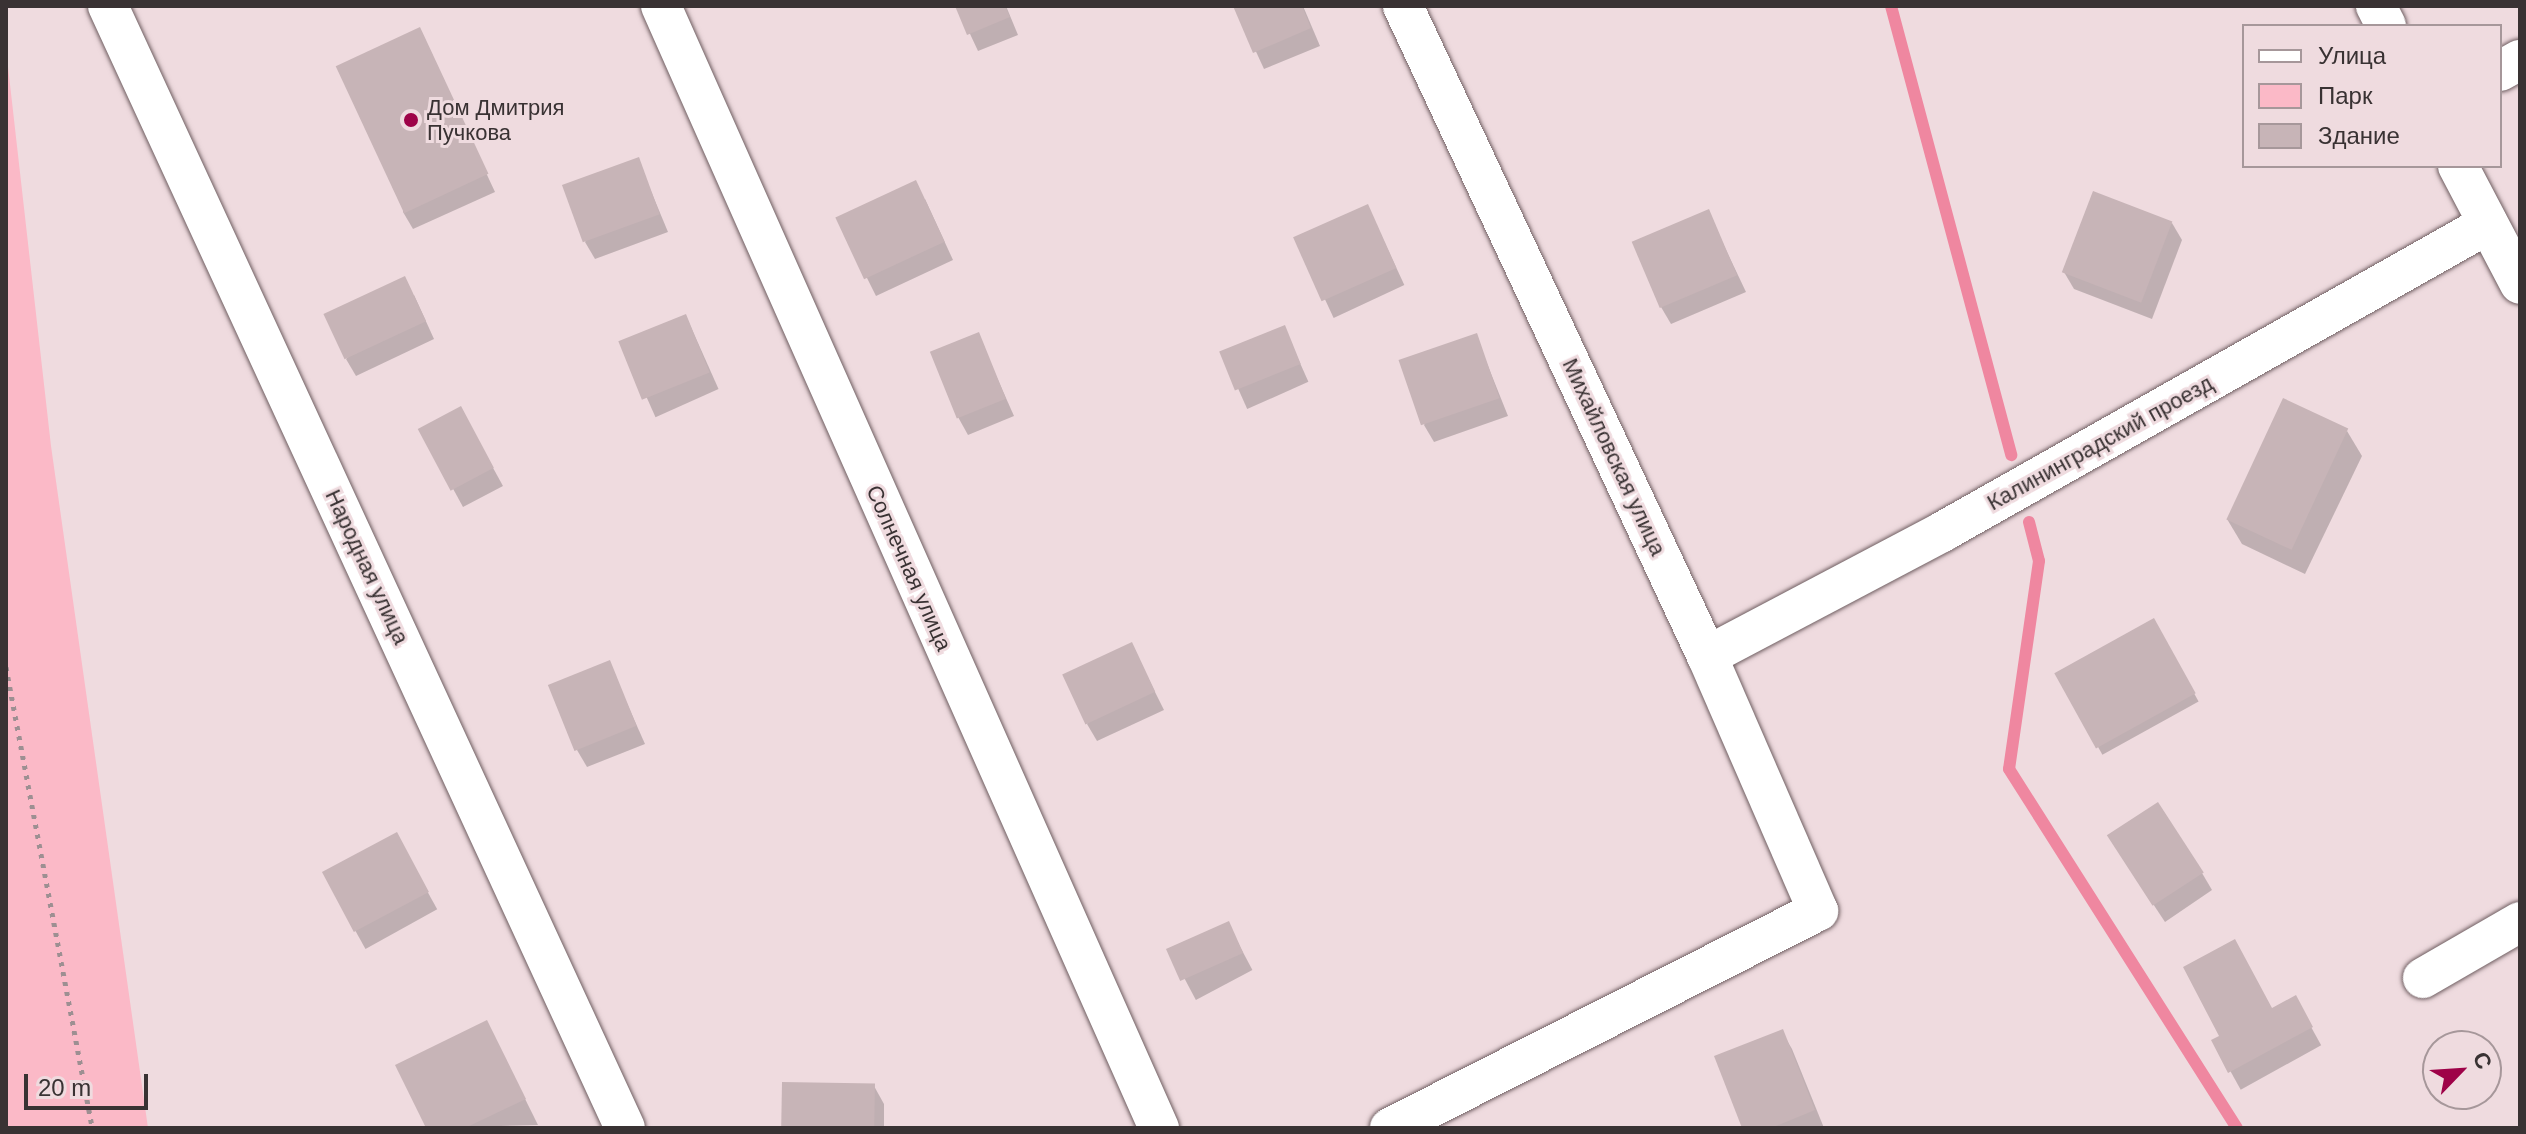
<!DOCTYPE html>
<html>
<head>
<meta charset="utf-8">
<style>
  body { margin:0 }
  #map { position:relative; width:2526px; height:1134px; overflow:hidden; background:#efdbdf; font-family:Helvetica,sans-serif }
  div>[style] { position:absolute }
  [style*='--x'] { left:calc(var(--x)*1px); top:calc(var(--y)*1px); width:calc(var(--w)*1px); rotate:calc(var(--a)*1deg) }
  .green>* { inset:0; background:#fbb9c7 }
  .shadow>* { inset:0; background:#0003; transform-origin:0 0 }
  .stream>* { height:12px; margin:-6px; padding:0 6px; transform-origin:6px; border-radius:6px; background:#ef87a0 }
  .building>* { inset:0; background:#c7b4b7; transform-origin:0 0 }
  .path>* { height:5px; margin-top:-2.5px; transform-origin:0; background:repeating-linear-gradient(90deg,#9d8f92 0 4px,transparent 0 10px) }
  .roads { filter:drop-shadow(0 0 2px #6f5e61) drop-shadow(0 0 2px #6f5e61) }
  .minor>* { height:40px; margin:-20px; padding:0 20px; transform-origin:20px; border-radius:20px; background:#fff }
  .dots>* { width:22px; height:22px; translate:-50% -50%; box-sizing:border-box; border:4px solid #efdbdf; border-radius:50% }
  span { translate:-50% -50%; white-space:nowrap; text-align:center; line-height:1.15; -webkit-text-stroke:6px #efdbdf; paint-order:stroke }
  .poi-label { font-size:22px; color:#393233 }
  .left { translate:0 -50%; text-align:left }
  .street-label { font-size:22px; color:#393233 }
  .frame { position:absolute; inset:0; border:8px solid #393233; pointer-events:none }
  .legend { position:absolute; left:2242px; top:24px; width:260px; height:144px; box-sizing:border-box; background:#efdbdf; border:2px solid #a6979a; margin:0; padding:10px 14px; list-style:none; font-size:24px; color:#393233 }
  .legend li { display:flex; align-items:center; gap:16px; height:40px }
  .legend b { width:40px; border:2px solid #a6979a }
  .north { position:absolute; left:2422px; top:1030px; width:80px; height:80px; box-sizing:border-box; background:#efdbdf; border:2px solid #a6979a; border-radius:50%; rotate:65deg; font-size:22px; font-weight:700; line-height:32px; text-align:center; color:#393233 }
  .north::after { content:''; display:block; margin:auto; width:28px; height:36px; background:#9e0248; clip-path:polygon(50% 0,100% 100%,50% 72%,0 100%) }
  .scale { position:absolute; left:24px; top:1074px; width:124px; height:36px; box-sizing:border-box; border:4px solid #393233; border-top:0; padding-left:10px; font-size:24px; line-height:28px; white-space:nowrap; color:#393233; -webkit-text-stroke:6px #efdbdf; paint-order:stroke }
</style>
</head>
<body>
<div id="map">
  <div class="green">
    <i style="clip-path:polygon(6px 49px,51px 446px,148px 1128px,6px 1128px)"></i>
  </div>
  <div class="shadow">
    <i style="clip-path:polygon(957px 6px,1006px 6px,1018px 35px,978px 51px)"></i>
    <i style="clip-path:polygon(1235px 6px,1303px 6px,1320px 46px,1264px 69px)"></i>
    <i style="clip-path:polygon(419px 29px,495px 192px,413px 229px,403px 212px)"></i>
    <i style="clip-path:polygon(638px 160px,668px 232px,595px 259px,585px 242px)"></i>
    <i style="clip-path:polygon(925px 199px,953px 260px,876px 296px,837px 218px)"></i>
    <i style="left:1368px;top:207px;width:86px;height:78px;rotate:65deg"></i>
    <i style="clip-path:polygon(1708px 212px,1746px 292px,1671px 324px,1661px 307px)"></i>
    <i style="clip-path:polygon(2172px 223px,2182px 240px,2152px 319px,2074px 289px,2064px 272px)"></i>
    <i style="clip-path:polygon(414px 295px,434px 339px,356px 376px,346px 359px)"></i>
    <i style="left:686px;top:316px;width:80px;height:69px;rotate:66deg"></i>
    <i style="left:1284px;top:327px;width:60px;height:67px;rotate:66deg"></i>
    <i style="clip-path:polygon(978px 335px,1014px 416px,968px 435px,958px 417px)"></i>
    <i style="clip-path:polygon(1476px 336px,1508px 416px,1434px 442px,1424px 425px)"></i>
    <i style="clip-path:polygon(470px 426px,503px 486px,463px 507px,421px 430px)"></i>
    <i style="clip-path:polygon(2347px 431px,2362px 456px,2305px 574px,2242px 544px,2227px 519px)"></i>
    <i style="left:2154px;top:621px;width:92px;height:110px;rotate:61deg"></i>
    <i style="clip-path:polygon(1131px 644px,1164px 710px,1097px 741px,1087px 724px)"></i>
    <i style="clip-path:polygon(609px 663px,645px 744px,587px 767px,577px 750px)"></i>
    <i style="left:396px;top:835px;width:85px;height:82px;rotate:61deg"></i>
    <i style="clip-path:polygon(2120px 854px,2202px 873px,2212px 890px,2165px 922px)"></i>
    <i style="left:1228px;top:924px;width:52px;height:64px;rotate:62deg"></i>
    <i style="left:2295px;top:998px;width:54px;height:92px;rotate:61deg"></i>
    <i style="clip-path:polygon(487px 1022px,538px 1125px,428px 1128px)"></i>
    <i style="clip-path:polygon(1782px 1032px,1792px 1049px,1824px 1128px,1745px 1128px)"></i>
    <i style="clip-path:polygon(874px 1086px,884px 1104px,884px 1128px,783px 1128px)"></i>
  </div>
  <div class="stream">
    <i style="--x:1891;--y:6;--w:465;--a:75"></i>
    <i style="--x:2029;--y:522;--w:40;--a:75.6"></i>
    <i style="--x:2039;--y:561;--w:210;--a:98.2"></i>
    <i style="--x:2009;--y:769;--w:425;--a:57.6"></i>
  </div>
  <div class="building">
    <i style="clip-path:polygon(955px 6px,1005px 6px,1010px 17px,967px 35px)"></i>
    <i style="clip-path:polygon(1233px 6px,1302px 6px,1311px 28px,1253px 53px)"></i>
    <i style="left:420px;top:27px;width:162px;height:93px;rotate:65deg"></i>
    <i style="left:639px;top:157px;width:61px;height:82px;rotate:70deg"></i>
    <i style="left:916px;top:180px;width:68px;height:89px;rotate:65deg"></i>
    <i style="left:2093px;top:191px;width:85px;height:87px;rotate:21deg"></i>
    <i style="left:1368px;top:204px;width:70px;height:82px;rotate:66deg"></i>
    <i style="left:1709px;top:209px;width:72px;height:84px;rotate:67deg"></i>
    <i style="left:405px;top:276px;width:50px;height:90px;rotate:65deg"></i>
    <i style="left:686px;top:314px;width:63px;height:73px;rotate:68deg"></i>
    <i style="left:1285px;top:325px;width:42px;height:71px;rotate:68deg"></i>
    <i style="left:979px;top:332px;width:72px;height:53px;rotate:68deg"></i>
    <i style="left:1477px;top:333px;width:69px;height:83px;rotate:71deg"></i>
    <i style="left:2283px;top:398px;width:72px;height:134px;rotate:25deg"></i>
    <i style="left:461px;top:406px;width:70px;height:49px;rotate:62deg"></i>
    <i style="left:2154px;top:618px;width:86px;height:114px;rotate:61deg"></i>
    <i style="left:1132px;top:642px;width:55px;height:77px;rotate:65deg"></i>
    <i style="left:610px;top:660px;width:71px;height:67px;rotate:68deg"></i>
    <i style="left:2158px;top:802px;width:84px;height:61px;rotate:57deg"></i>
    <i style="left:397px;top:832px;width:68px;height:85px;rotate:62deg"></i>
    <i style="left:1229px;top:921px;width:35px;height:69px;rotate:66deg"></i>
    <i style="clip-path:polygon(2235px 939px,2272px 1008px,2296px 995px,2313px 1027px,2228px 1073px,2211px 1040px,2219px 1036px,2183px 967px)"></i>
    <i style="clip-path:polygon(487px 1020px,526px 1099px,465px 1128px,426px 1128px,395px 1065px)"></i>
    <i style="clip-path:polygon(1783px 1029px,1815px 1110px,1771px 1128px,1742px 1128px,1714px 1056px)"></i>
    <i style="left:782px;top:1082px;width:93px;height:46px;rotate:1deg"></i>
  </div>
  <div class="path">
    <i style="--x:6;--y:667;--w:469;--a:79.4"></i>
  </div>
  <div class="roads">
    <div class="minor">
      <i style="--x:108;--y:6;--w:1235;--a:65.26"></i>
      <i style="--x:661;--y:6;--w:1228;--a:66.07"></i>
      <i style="--x:2376;--y:6;--w:22;--a:63"></i>
      <i style="--x:2500;--y:71;--w:23;--a:-29"></i>
      <i style="--x:2458;--y:166;--w:133;--a:62.3"></i>
      <i style="--x:1707;--y:656;--w:266;--a:-27.8"></i>
      <i style="--x:1942;--y:532;--w:627;--a:-29.43"></i>
      <i style="--x:2423;--y:978;--w:112;--a:-30"></i>
      <i style="--x:1390;--y:1128;--w:480;--a:-26.9"></i>
      <i style="--x:1818;--y:911;--w:278;--a:-113.5"></i>
      <i style="--x:1707;--y:656;--w:718;--a:-115.07"></i>
    </div>
  </div>
  <div class="dots">
    <i style="left:411px;top:120px;background:#9e0248"></i>
  </div>
  <div class="poi-label">
    <span class="left" style="left:427px;top:120px">Дом Дмитрия<br>Пучкова</span>
  </div>
  <div class="street-label">
    <span style="left:2100px;top:443px;rotate:-29deg">Калининградский проезд</span>
    <span style="left:1614px;top:457px;rotate:65deg">Михайловская улица</span>
    <span style="left:367px;top:567px;rotate:65deg">Народная улица</span>
    <span style="left:909px;top:568px;rotate:66deg">Солнечная улица</span>
  </div>
  <div class="frame"></div>
  <ul class="legend">
  <li><b style="height:10px;background:#fff"></b>Улица</li>
  <li><b style="height:22px;background:#fbb9c7"></b>Парк</li>
  <li><b style="height:22px;background:#c7b4b7"></b>Здание</li>
  </ul>
  <div class="north">С</div>
  <div class="scale">20 m</div>
</div>
</body>
</html>
